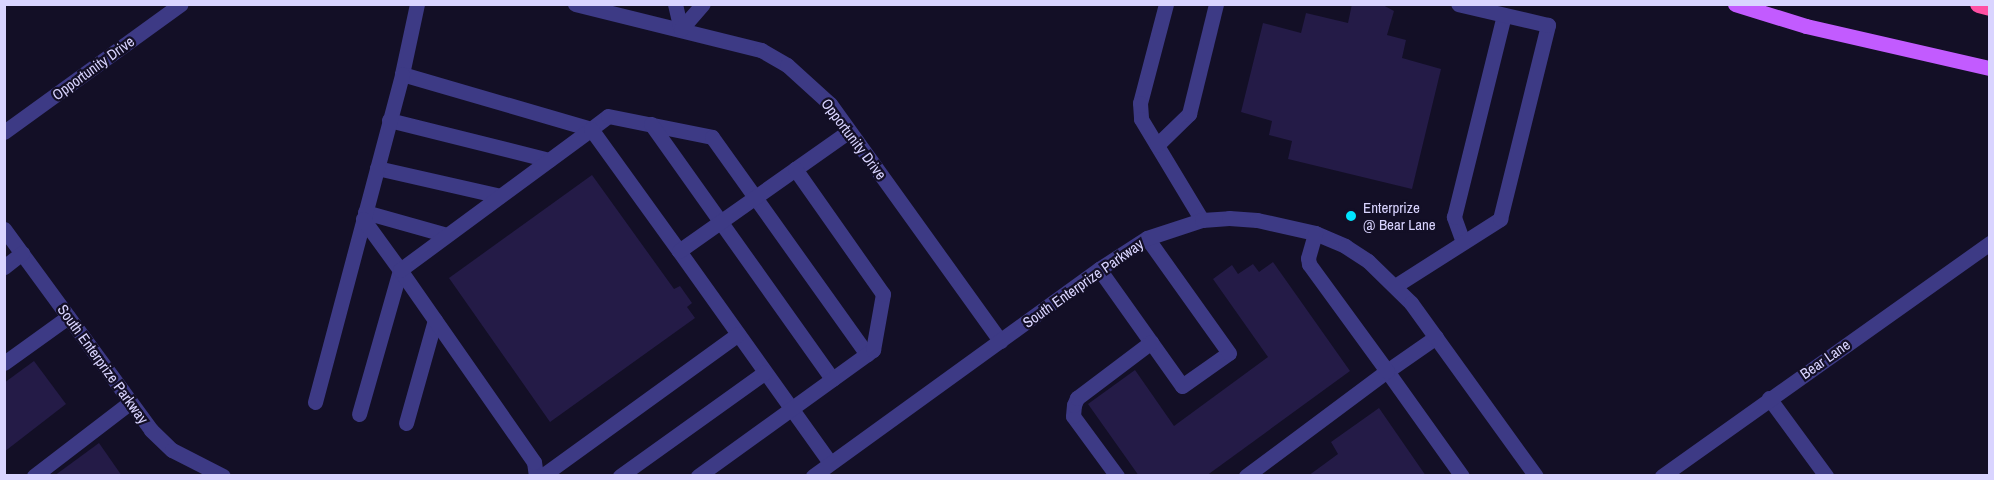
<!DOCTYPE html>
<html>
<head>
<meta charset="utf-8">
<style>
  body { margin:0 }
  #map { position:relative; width:1994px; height:480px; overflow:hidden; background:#130f26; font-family:"Archivo Narrow",sans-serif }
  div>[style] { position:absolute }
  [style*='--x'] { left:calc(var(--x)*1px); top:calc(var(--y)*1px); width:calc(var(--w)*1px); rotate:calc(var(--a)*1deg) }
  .building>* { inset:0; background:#241b47 }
  .minor>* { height:15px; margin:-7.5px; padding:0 7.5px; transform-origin:7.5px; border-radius:7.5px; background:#3d3a85 }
  .major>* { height:15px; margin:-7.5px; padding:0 7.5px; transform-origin:7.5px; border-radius:7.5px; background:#c25bff }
  .highway>* { height:18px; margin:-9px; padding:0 9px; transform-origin:9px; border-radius:9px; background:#ff4fa3 }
  .dots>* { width:16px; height:16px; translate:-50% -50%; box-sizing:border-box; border:3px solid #130f26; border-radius:50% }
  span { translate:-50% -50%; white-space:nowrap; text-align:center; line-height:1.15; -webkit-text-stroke:4.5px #130f26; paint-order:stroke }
  .street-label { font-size:15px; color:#d9d4ff }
  .poi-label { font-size:15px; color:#d9d4ff }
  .left { translate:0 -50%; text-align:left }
  .frame { position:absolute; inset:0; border:6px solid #d9d4ff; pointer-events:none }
</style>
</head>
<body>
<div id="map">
  <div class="building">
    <i style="clip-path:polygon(1352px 4px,1381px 4px,1394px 11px,1387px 35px,1406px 40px,1402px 58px,1441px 69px,1412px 189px,1288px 159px,1292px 141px,1269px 135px,1272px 121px,1241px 112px,1263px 23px,1301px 33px,1306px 13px,1348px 23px)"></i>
    <i style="clip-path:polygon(592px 175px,674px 289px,680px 286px,692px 303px,687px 307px,695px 318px,550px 422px,449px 278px)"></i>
    <i style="clip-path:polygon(1273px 262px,1350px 371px,1206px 476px,1139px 476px,1088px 404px,1135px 370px,1174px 426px,1268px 357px,1213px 279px,1232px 265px,1238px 274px,1253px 264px,1259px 272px)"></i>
    <i style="clip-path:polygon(34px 361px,66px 404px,4px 452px,4px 383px)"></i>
    <i style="clip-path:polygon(1379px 408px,1426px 476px,1308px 476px,1338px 454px,1331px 442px)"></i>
    <i style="clip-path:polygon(99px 443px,122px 476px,54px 476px)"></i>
  </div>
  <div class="minor">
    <i style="--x:417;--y:4;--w:72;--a:102.1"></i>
    <i style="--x:402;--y:74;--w:197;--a:16.2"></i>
    <i style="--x:591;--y:129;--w:21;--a:-37"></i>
    <i style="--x:608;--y:116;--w:106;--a:11.4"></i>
    <i style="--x:712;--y:137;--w:267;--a:54.5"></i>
    <i style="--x:575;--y:4;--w:192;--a:13.9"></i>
    <i style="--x:761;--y:50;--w:30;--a:30"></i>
    <i style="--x:787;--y:65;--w:58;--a:42.2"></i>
    <i style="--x:830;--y:104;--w:292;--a:54.3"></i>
    <i style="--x:675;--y:4;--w:26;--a:77"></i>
    <i style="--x:681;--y:29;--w:33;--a:-49"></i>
    <i style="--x:1166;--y:4;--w:102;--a:104.7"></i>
    <i style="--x:1140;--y:103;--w:16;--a:86"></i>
    <i style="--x:1141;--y:119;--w:118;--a:58.9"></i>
    <i style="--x:389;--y:120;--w:165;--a:14"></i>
    <i style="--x:651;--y:124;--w:313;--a:54.6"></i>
    <i style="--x:4;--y:132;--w:218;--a:-35.9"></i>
    <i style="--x:1157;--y:145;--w:45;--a:-44.1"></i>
    <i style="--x:1189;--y:114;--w:113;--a:-76.2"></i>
    <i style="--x:377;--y:168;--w:126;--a:12.8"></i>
    <i style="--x:365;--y:212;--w:85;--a:15.7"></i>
    <i style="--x:4;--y:229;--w:249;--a:53.8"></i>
    <i style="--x:151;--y:430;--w:29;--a:44"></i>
    <i style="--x:172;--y:450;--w:57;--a:27"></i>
    <i style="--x:1463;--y:242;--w:27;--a:-110"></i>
    <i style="--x:1454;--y:217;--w:208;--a:-76.1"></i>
    <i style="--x:679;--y:251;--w:260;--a:54.5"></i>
    <i style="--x:4;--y:267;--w:23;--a:-38"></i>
    <i style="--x:1099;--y:269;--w:143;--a:54.6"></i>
    <i style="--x:1182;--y:386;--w:57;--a:-35.1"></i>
    <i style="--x:1229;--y:353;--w:141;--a:-125.5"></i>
    <i style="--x:1395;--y:286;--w:125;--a:-32.5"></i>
    <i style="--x:1500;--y:219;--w:200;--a:-76.1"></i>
    <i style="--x:1548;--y:25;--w:92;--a:-166.9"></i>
    <i style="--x:1436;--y:337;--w:60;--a:145.2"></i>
    <i style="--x:1387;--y:371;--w:129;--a:54.5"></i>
    <i style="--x:4;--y:363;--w:79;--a:-35.7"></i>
    <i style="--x:1769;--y:398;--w:97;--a:53.8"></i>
    <i style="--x:315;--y:402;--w:339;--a:-75.1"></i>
    <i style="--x:359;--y:414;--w:150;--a:-74.1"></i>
    <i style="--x:400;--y:270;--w:63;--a:-126"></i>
    <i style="--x:406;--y:423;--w:107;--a:-74.3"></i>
    <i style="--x:34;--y:476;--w:120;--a:-37.5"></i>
    <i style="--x:536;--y:476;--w:14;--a:-98"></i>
    <i style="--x:534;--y:462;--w:234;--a:-124.9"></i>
    <i style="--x:400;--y:270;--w:237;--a:-36.4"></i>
    <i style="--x:591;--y:129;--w:150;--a:54.2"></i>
    <i style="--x:679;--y:251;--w:208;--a:-35.2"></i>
    <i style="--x:542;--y:476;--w:242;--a:-35.9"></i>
    <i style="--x:620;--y:476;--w:178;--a:-35.6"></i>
    <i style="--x:698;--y:476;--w:216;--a:-35.8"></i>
    <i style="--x:873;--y:350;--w:57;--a:-79.9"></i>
    <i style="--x:883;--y:294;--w:153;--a:-125.1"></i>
    <i style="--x:813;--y:476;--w:353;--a:-35.9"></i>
    <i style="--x:1099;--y:269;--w:57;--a:-32.9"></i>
    <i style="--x:1147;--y:238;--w:58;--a:-18.1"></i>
    <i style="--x:1202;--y:220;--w:27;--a:-4"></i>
    <i style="--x:1229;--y:218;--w:28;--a:4"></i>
    <i style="--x:1257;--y:220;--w:59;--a:12.6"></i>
    <i style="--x:1315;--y:233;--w:33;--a:23"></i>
    <i style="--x:1345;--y:246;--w:27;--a:33"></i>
    <i style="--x:1368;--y:261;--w:60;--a:44.3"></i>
    <i style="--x:1411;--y:303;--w:213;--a:54.2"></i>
    <i style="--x:1117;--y:476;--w:74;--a:-126.3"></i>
    <i style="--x:1073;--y:416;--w:11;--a:-85"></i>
    <i style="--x:1074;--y:405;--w:8;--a:-67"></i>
    <i style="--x:1077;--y:398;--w:93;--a:-37.1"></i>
    <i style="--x:1246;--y:476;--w:176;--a:-36.7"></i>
    <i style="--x:1387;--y:371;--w:132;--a:-126.1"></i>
    <i style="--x:1309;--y:264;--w:6;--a:-99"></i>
    <i style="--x:1308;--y:258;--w:26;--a:-74"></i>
    <i style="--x:1662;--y:476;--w:402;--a:-35.4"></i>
  </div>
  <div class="major">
    <i style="--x:1735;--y:4;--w:74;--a:17.2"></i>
    <i style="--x:1806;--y:26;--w:189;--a:12.9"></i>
  </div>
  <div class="highway">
    <i style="--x:1979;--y:4;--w:11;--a:15"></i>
  </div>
  <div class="dots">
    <i style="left:1351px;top:216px;background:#00e5ff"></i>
  </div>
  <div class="street-label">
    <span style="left:93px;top:68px;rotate:-36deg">Opportunity Drive</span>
    <span style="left:854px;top:139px;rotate:53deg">Opportunity Drive</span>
    <span style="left:1083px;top:283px;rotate:-35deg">South Enterprize Parkway</span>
    <span style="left:1825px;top:359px;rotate:-35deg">Bear Lane</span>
    <span style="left:103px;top:364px;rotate:54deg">South Enterprize Parkway</span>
  </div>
  <div class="poi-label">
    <span class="left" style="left:1363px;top:216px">Enterprize<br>@ Bear Lane</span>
  </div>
  <div class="frame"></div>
</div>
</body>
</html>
